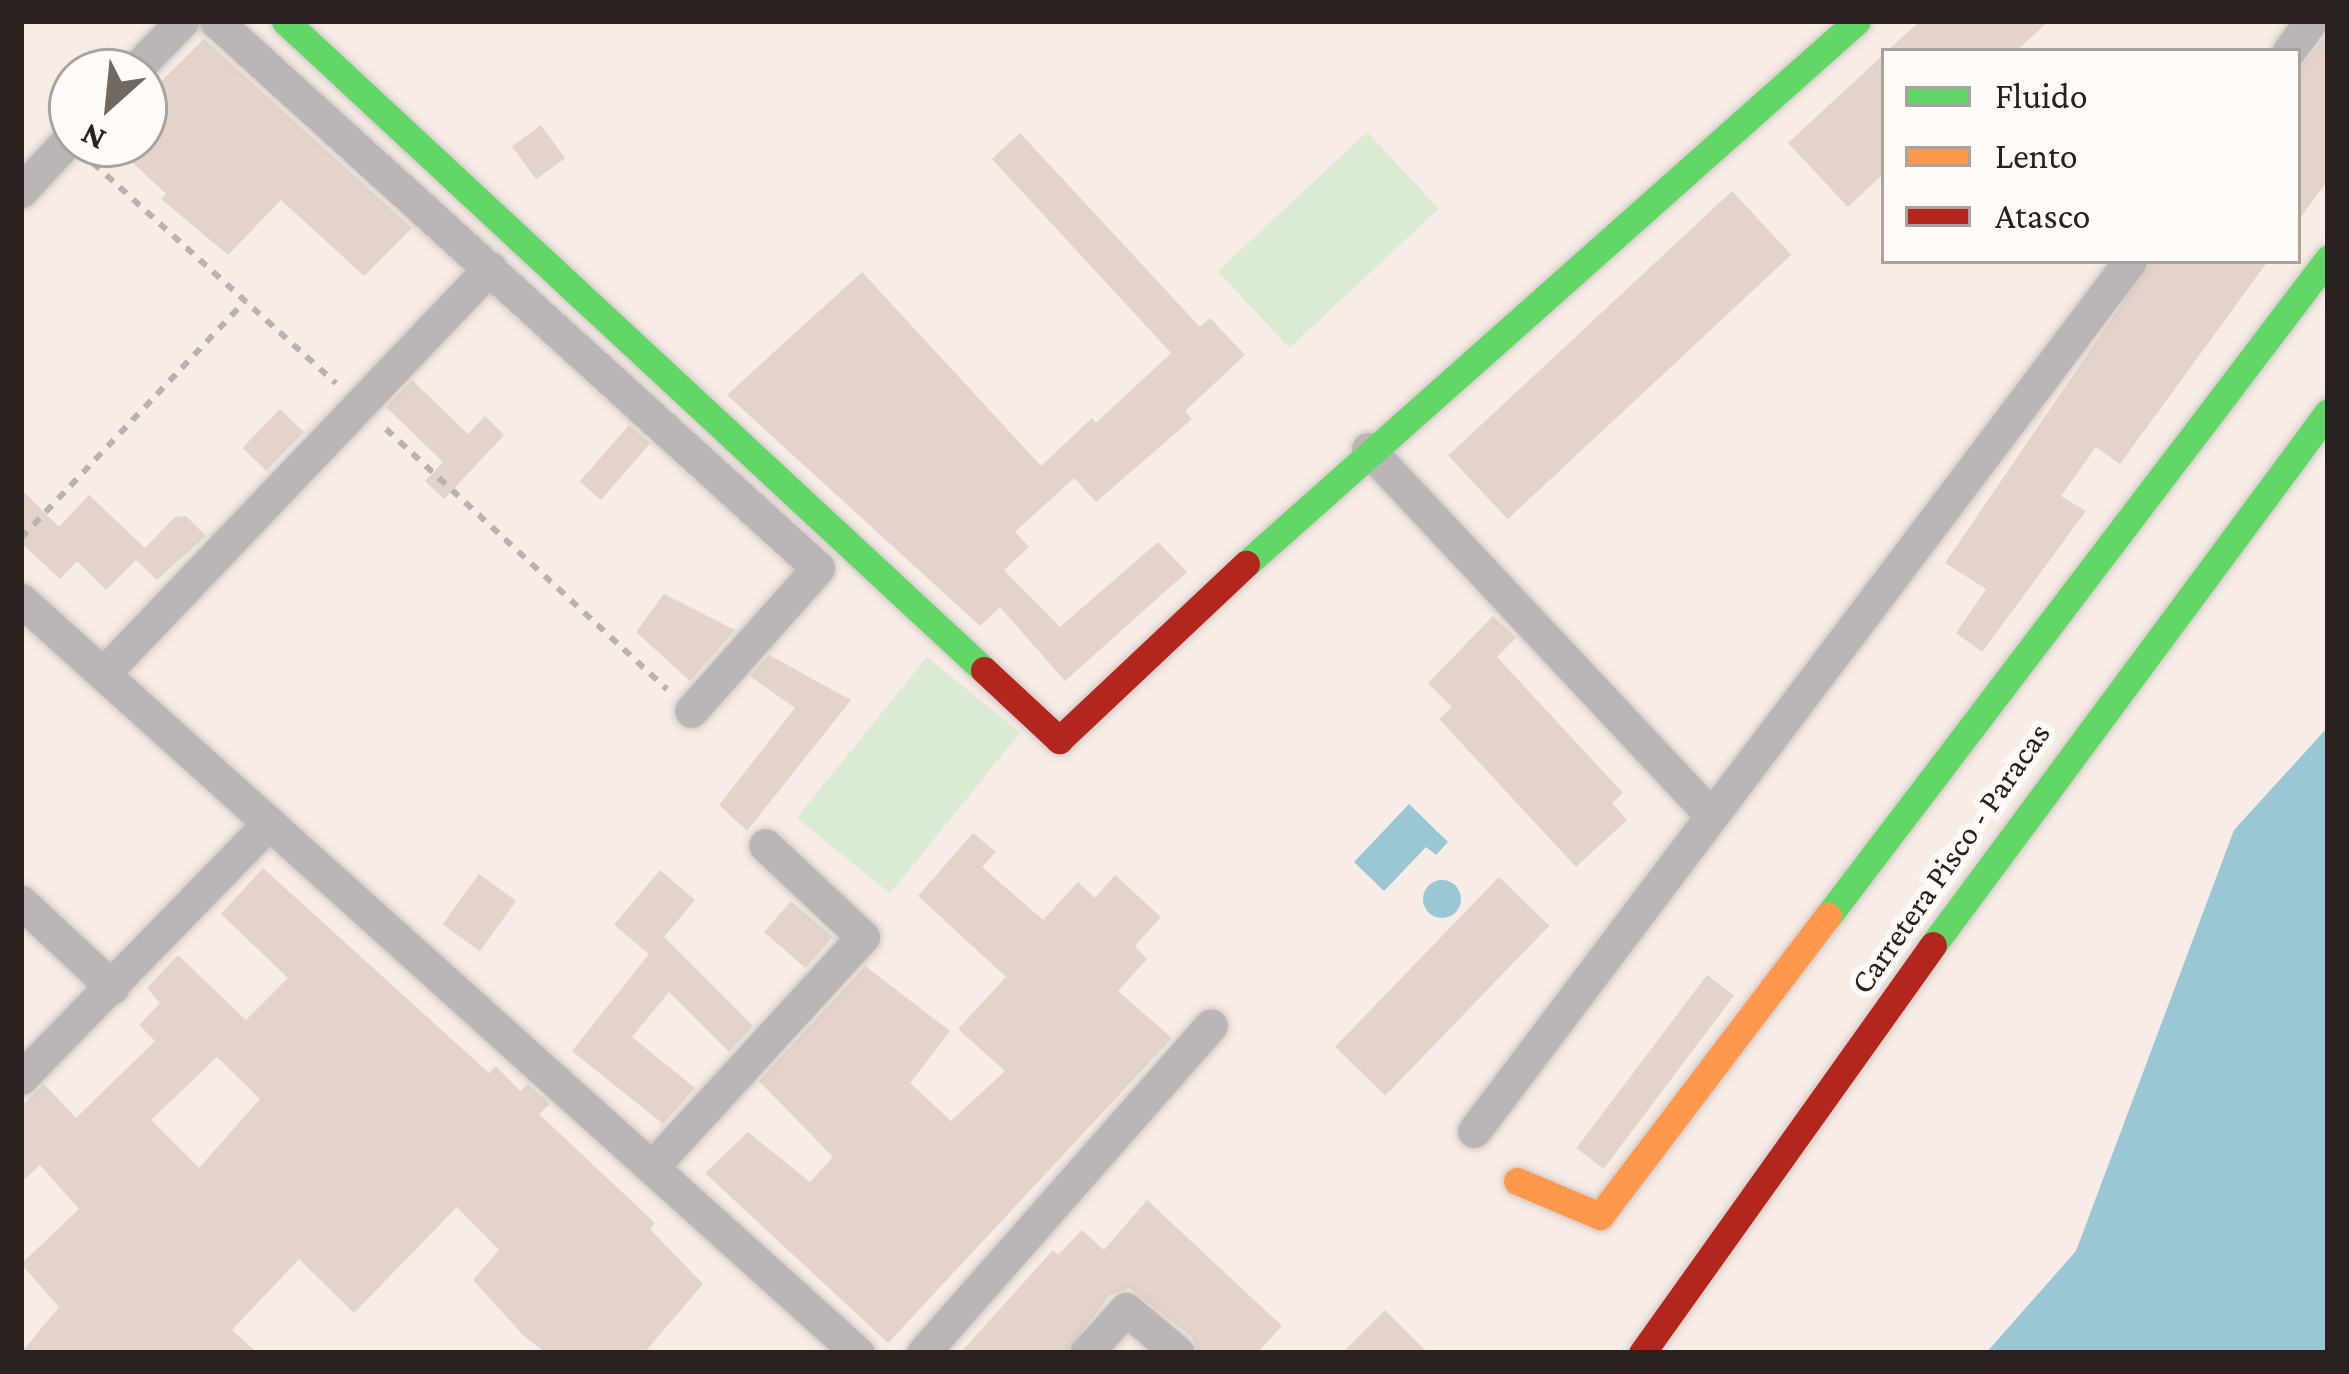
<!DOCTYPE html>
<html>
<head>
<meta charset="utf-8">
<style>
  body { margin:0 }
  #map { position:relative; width:2349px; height:1374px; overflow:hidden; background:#f7ece7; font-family:"Crimson Pro",serif }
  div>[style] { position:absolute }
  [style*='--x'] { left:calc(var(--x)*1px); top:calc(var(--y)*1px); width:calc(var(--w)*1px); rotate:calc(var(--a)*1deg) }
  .green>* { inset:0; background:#daebd2; transform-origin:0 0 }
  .water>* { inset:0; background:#9bc6d4 }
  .round { border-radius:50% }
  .building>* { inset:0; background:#e3d3cc; transform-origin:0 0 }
  .path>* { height:6px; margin-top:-3px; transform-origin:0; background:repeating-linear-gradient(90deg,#b8b2b1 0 9px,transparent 0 18px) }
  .roads { filter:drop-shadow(0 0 3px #d0c8c4) drop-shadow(0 0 3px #d0c8c4) }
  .street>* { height:33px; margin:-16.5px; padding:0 16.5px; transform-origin:16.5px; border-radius:16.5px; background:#bbb6b5 }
  .fast>* { height:27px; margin:-13.5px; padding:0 13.5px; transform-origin:13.5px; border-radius:13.5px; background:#63d668 }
  .slow>* { height:27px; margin:-13.5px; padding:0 13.5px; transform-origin:13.5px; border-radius:13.5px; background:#ff974d }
  .jam>* { height:27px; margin:-13.5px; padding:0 13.5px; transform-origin:13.5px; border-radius:13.5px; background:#b3261e }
  span { translate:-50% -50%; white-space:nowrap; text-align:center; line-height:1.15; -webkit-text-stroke:12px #fffaf8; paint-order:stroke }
  .street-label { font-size:33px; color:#29211d }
  .frame { position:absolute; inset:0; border:24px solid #29211d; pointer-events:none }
  .legend { position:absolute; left:1881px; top:48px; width:420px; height:216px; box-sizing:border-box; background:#fffaf8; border:3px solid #a9a3a0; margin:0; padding:15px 21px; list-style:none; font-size:36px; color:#29211d }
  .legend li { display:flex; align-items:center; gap:24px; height:60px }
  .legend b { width:60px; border:3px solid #a9a3a0 }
  .north { position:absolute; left:48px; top:48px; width:120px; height:120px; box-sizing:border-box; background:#fffaf8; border:3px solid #a9a3a0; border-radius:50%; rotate:207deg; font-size:33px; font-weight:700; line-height:48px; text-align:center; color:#29211d }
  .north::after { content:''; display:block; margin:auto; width:42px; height:54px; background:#716864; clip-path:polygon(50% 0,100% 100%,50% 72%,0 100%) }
</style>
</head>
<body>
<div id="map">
  <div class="green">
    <i style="left:1367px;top:132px;width:105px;height:204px;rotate:47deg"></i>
    <i style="left:927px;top:657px;width:120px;height:207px;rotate:39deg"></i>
  </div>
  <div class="water">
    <i style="clip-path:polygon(2328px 727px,2328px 1353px,1986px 1353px,2076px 1251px,2234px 830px)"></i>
    <i style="clip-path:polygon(1409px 804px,1448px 842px,1436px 855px,1426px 847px,1384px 891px,1354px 862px)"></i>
    <i class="round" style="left:1423px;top:880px;width:38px;height:38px"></i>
  </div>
  <div class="building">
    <i style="clip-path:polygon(1920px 21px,2049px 21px,2016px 51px,1887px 51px)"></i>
    <i style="clip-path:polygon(2328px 33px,2328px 180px,2298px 221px,2298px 70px)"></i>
    <i style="clip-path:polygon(204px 39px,412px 228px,364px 276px,281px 200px,228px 255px,161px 199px,166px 194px,113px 144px,144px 144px,144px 98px)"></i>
    <i style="clip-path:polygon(1884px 54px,1884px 173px,1848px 207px,1788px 143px)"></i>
    <i style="left:541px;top:125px;width:41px;height:36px;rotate:54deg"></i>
    <i style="clip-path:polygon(1020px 133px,1200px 327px,1210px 318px,1245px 355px,1185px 411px,1192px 419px,1096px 502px,1074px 478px,1015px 532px,1029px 547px,1004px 570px,1060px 627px,1158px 542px,1187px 572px,1065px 681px,1000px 607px,980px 626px,727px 395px,862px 272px,1041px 466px,1092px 418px,1096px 423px,1171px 353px,992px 159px)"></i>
    <i style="left:1732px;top:191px;width:87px;height:388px;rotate:47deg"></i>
    <i style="clip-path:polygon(2151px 261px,2268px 261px,2120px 464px,2096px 447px,2061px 496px,2086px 511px,1982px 652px,1956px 633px,1986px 589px,1945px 563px)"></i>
    <i style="clip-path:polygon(412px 380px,468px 434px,485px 416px,504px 435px,444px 499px,425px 481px,443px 462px,386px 407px)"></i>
    <i style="left:280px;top:409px;width:33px;height:54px;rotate:44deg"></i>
    <i style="left:629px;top:425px;width:28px;height:75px;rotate:41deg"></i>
    <i style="clip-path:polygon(21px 489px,59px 527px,89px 495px,145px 548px,175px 517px,186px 516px,206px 536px,157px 580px,136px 560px,106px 590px,77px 561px,60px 579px,21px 543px)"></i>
    <i style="clip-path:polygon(664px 594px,735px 630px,690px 681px,636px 632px)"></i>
    <i style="clip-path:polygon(1493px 616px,1516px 638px,1497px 657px,1623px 793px,1612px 803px,1627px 820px,1576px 867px,1439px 719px,1452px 707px,1428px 683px)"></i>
    <i style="clip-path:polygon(769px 655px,851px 700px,747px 831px,719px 805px,795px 708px,750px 676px)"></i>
    <i style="clip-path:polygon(973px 833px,996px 852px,982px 867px,1043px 920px,1078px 882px,1095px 898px,1115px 875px,1161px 917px,1135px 946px,1147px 959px,1118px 991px,1172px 1038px,888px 1343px,705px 1173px,748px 1132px,810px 1182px,833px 1157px,759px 1081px,865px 966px,950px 1031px,910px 1083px,951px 1121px,1005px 1071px,958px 1029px,1006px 977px,918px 896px)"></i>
    <i style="clip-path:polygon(evenodd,263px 868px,489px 1073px,496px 1066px,520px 1091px,528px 1084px,550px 1104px,539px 1114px,655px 1223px,650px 1229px,703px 1284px,644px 1353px,546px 1353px,524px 1336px,473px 1280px,499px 1250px,457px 1207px,354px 1313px,299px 1259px,232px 1330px,257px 1353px,21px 1353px,59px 1307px,21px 1264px,79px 1209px,40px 1165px,21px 1183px,21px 1106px,44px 1084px,76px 1118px,155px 1041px,139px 1025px,160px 1003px,147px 988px,178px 955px,246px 1020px,288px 978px,221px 914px,263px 868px,217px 1057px,260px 1099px,199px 1168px,151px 1120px,217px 1057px)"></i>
    <i style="clip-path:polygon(660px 870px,695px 900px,664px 937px,753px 1026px,729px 1052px,669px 992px,632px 1037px,695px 1088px,663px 1124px,572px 1051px,649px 954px,614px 925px)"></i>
    <i style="left:479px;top:874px;width:46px;height:62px;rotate:36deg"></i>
    <i style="left:1499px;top:877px;width:70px;height:236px;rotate:44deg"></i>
    <i style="left:791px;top:901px;width:55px;height:41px;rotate:41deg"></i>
    <i style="left:1707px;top:975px;width:34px;height:217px;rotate:37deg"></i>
    <i style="clip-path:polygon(1147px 1200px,1282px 1326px,1257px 1353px,1198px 1353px,1192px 1337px,1129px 1288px,1110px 1295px,1066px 1353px,960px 1353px,1053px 1250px,1058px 1255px,1082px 1230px,1104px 1250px)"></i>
    <i style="clip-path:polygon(1385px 1310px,1428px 1353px,1342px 1353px)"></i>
  </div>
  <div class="path">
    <i style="--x:93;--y:163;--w:328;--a:42.2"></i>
    <i style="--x:386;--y:429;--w:383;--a:42.8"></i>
    <i style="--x:21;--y:538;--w:326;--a:-46.6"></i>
  </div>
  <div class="roads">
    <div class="street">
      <i style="--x:216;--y:21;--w:813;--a:42.26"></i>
      <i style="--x:818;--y:568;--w:191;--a:131.6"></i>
      <i style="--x:2289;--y:51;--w:37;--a:-54"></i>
      <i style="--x:133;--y:72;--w:71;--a:-46.1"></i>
      <i style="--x:21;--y:191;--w:75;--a:-47.2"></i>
      <i style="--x:1368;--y:449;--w:502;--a:46.86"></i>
      <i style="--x:21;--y:600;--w:1126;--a:41.98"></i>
      <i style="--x:103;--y:674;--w:561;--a:-46.37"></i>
      <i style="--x:21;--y:902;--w:125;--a:43"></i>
      <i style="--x:21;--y:1078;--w:356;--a:-45.8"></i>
      <i style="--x:1474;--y:1131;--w:1090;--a:-52.98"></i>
      <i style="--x:652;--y:1167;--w:312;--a:-47.5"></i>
      <i style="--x:863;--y:937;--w:134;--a:-136.8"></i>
      <i style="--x:923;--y:1353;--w:436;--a:-48.7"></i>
      <i style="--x:1086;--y:1353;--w:59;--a:-47.7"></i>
      <i style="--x:1126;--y:1309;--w:68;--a:40.2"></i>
    </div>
    <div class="fast">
      <i style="--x:285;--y:21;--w:954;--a:42.88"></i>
      <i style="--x:1246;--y:564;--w:817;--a:-41.63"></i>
      <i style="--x:1828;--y:916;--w:826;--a:-52.73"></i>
      <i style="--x:1933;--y:945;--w:663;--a:-53.46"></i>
    </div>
    <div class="slow">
      <i style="--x:1517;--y:1181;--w:90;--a:22.9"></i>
      <i style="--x:1600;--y:1216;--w:377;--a:-52.8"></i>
    </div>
    <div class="jam">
      <i style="--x:984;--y:670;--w:103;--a:43"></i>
      <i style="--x:1059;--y:740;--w:257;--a:-43.3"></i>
      <i style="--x:1642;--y:1353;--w:501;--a:-54.5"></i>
    </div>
  </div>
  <div class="street-label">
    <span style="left:1950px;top:858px;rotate:-55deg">Carretera Pisco - Paracas</span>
  </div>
  <div class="frame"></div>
  <ul class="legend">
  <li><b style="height:15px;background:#63d668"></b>Fluido</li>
  <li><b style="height:15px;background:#ff974d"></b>Lento</li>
  <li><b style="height:15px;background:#b3261e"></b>Atasco</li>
  </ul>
  <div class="north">N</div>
</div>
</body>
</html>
